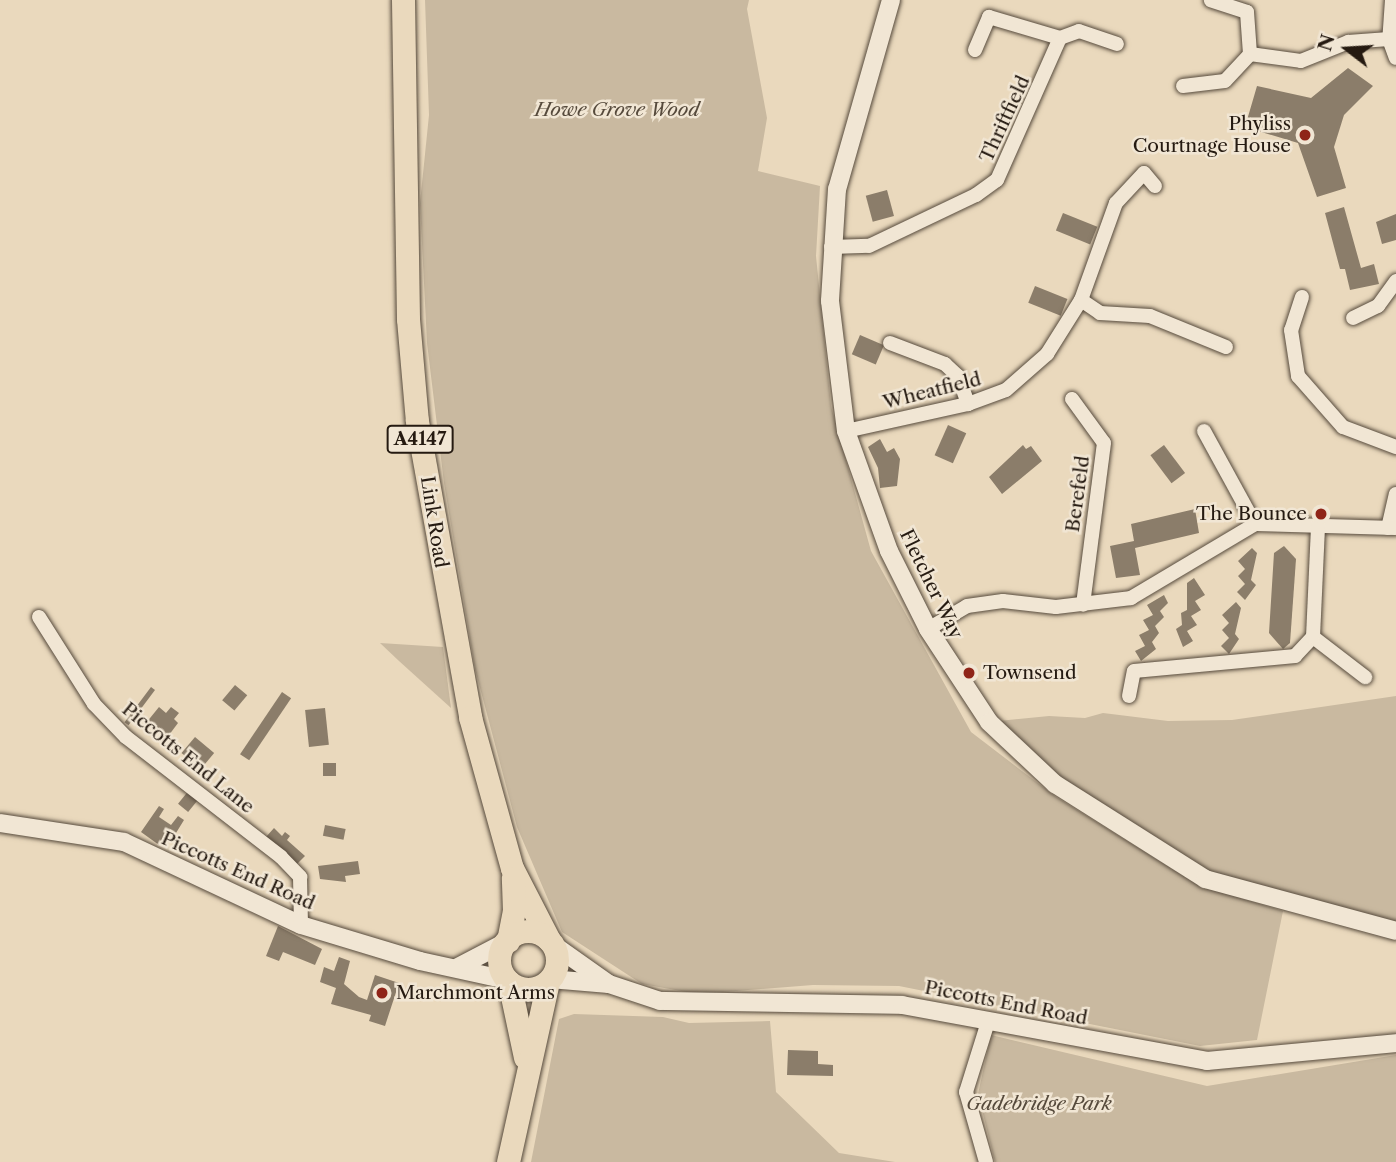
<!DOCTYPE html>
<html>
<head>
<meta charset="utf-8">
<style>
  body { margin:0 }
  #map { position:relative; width:1396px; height:1162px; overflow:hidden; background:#ead9bd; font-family:"Libre Caslon Text",serif }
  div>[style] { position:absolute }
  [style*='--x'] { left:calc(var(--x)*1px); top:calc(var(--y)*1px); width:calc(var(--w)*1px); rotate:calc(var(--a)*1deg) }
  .green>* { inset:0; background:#c9b9a0 }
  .building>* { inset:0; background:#8b7d6a; transform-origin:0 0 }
  .roads { filter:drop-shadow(0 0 2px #564a3c) drop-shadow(0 0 2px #564a3c) }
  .minor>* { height:14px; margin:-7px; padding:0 7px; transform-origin:7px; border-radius:7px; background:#f1e6d4 }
  .tertiary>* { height:18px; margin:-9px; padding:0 9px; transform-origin:9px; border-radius:9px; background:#f1e6d4 }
  .primary>* { height:23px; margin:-11.5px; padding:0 11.5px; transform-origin:11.5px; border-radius:11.5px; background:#ead9bd }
  .primary>.ring { margin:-11.5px; padding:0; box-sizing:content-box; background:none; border:23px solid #ead9bd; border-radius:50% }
  .dots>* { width:19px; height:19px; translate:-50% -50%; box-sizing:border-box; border:4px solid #f1e6d4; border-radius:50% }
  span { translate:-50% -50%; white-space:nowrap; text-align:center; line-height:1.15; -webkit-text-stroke:5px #f1e6d4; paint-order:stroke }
  .shield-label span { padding:2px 5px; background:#f1e6d4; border:2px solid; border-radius:5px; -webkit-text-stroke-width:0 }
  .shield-label { font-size:18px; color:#251a11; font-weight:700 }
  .park-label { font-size:19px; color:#564a3c; font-style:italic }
  .street-label { font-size:19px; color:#251a11 }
  .poi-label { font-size:19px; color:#251a11 }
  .right { translate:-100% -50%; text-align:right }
  .left { translate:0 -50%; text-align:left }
  .north { position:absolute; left:1312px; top:14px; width:70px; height:70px; -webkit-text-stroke:5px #f1e6d4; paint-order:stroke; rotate:287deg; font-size:19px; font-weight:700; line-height:28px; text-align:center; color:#251a11 }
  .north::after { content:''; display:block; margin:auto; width:24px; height:32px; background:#251a11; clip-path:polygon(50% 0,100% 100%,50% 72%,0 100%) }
</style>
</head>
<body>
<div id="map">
  <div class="green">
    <i style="clip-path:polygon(425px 0,749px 0,747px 9px,767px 118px,758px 171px,820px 186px,816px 256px,831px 406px,871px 551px,971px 732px,1056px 797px,1198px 885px,1283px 911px,1257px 1040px,1200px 1046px,899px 986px,813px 985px,698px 994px,642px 984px,562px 932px,517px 827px,475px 669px,444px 483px,427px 343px,420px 203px,429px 115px)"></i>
    <i style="clip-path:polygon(380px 643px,443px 647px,451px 708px,399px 661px)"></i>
    <i style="clip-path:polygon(1396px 696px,1396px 931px,1205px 879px,1055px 784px,989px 722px,1049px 716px,1085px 718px,1103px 713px,1168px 721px,1232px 720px)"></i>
    <i style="clip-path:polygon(574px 1014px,663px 1017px,689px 1023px,770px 1021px,776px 1092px,839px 1153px,895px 1162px,531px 1162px,559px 1019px)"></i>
    <i style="clip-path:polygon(991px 1035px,1207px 1086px,1396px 1055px,1396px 1162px,995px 1162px,978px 1094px)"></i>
  </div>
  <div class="building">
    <i style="clip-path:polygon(1348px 68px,1373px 86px,1344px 115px,1334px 147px,1346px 188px,1317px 197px,1298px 143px,1245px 127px,1257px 86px,1311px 98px)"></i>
    <i style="left:887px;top:190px;width:27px;height:22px;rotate:75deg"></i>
    <i style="clip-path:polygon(1344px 207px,1361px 268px,1374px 264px,1379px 284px,1350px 290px,1345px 269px,1340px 269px,1325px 213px)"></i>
    <i style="left:1063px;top:213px;width:37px;height:19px;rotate:22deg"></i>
    <i style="clip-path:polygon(1396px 214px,1396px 240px,1382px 244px,1376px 222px)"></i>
    <i style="left:1035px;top:286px;width:35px;height:18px;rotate:22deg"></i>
    <i style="left:860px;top:335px;width:26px;height:21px;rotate:23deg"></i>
    <i style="left:948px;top:425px;width:20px;height:33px;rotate:24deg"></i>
    <i style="clip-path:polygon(880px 439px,887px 452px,894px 448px,900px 459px,897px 486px,880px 488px,878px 468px,868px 447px)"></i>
    <i style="clip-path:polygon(1023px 445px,1026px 449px,1031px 446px,1042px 461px,1002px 494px,989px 477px)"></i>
    <i style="left:1164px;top:445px;width:35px;height:17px;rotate:53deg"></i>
    <i style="clip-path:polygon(1195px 509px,1199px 533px,1135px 548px,1140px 575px,1116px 578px,1110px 546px,1134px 541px,1131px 524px)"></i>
    <i style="clip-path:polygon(1284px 546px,1296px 559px,1290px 643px,1283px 649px,1269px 633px,1274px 553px)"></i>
    <i style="clip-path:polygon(1252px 548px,1257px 553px,1251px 580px,1256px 585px,1245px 600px,1237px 592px,1245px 584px,1238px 576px,1245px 569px,1238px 561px)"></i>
    <i style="clip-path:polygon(1194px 578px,1205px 595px,1195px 601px,1201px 610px,1191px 616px,1197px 625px,1187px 631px,1193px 641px,1183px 647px,1176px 629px,1182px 625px,1181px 613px,1187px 610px,1187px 583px)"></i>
    <i style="clip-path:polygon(1164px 595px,1168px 603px,1160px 611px,1164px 617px,1155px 626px,1159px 633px,1152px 642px,1156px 649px,1141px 661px,1135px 651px,1145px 646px,1139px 635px,1149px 630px,1143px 620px,1153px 615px,1147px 605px)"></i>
    <i style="clip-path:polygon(1236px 602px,1241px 608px,1235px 634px,1239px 639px,1229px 654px,1221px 646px,1229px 638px,1222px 630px,1229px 623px,1222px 615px)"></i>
    <i style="left:235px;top:685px;width:16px;height:20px;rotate:40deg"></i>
    <i style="left:151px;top:687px;width:5px;height:44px;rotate:37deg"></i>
    <i style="left:282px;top:692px;width:11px;height:75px;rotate:34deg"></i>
    <i style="clip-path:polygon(159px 707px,166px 713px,171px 707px,179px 713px,174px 719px,178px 723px,166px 739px,146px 723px)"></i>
    <i style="left:325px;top:708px;width:37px;height:20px;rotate:84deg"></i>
    <i style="left:195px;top:737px;width:25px;height:21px;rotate:40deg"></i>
    <i style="left:323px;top:763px;width:13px;height:13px"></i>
    <i style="left:190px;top:789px;width:13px;height:19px;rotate:39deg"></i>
    <i style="clip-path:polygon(159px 806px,164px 809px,159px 817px,171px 825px,178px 816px,184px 820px,176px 833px,170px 829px,159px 845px,141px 832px)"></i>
    <i style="left:325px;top:825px;width:21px;height:11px;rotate:11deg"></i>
    <i style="clip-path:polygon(274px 828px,282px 836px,285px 832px,290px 836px,287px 840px,305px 856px,297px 864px,266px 837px)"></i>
    <i style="clip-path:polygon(358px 861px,360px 874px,345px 876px,346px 882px,320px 879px,318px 866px)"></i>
    <i style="clip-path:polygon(278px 926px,322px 949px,315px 965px,283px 952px,279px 961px,266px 956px)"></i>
    <i style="clip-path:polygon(339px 957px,350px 961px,344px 984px,359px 997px,367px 1000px,375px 975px,399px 983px,385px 1026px,369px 1021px,371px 1015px,331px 1004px,336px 988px,320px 982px,324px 967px,334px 971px)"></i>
    <i style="clip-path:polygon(788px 1050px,818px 1051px,818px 1064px,833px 1065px,833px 1076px,787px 1075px)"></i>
  </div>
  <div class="roads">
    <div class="minor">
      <i style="--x:1392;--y:0;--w:39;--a:94"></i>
      <i style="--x:1389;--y:39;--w:20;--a:70"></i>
      <i style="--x:975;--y:50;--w:36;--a:-67"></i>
      <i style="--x:989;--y:17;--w:74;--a:16.5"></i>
      <i style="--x:1250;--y:54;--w:51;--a:7.8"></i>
      <i style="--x:1301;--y:61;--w:51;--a:-22"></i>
      <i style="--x:1348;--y:42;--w:41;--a:-4.2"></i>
      <i style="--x:1183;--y:86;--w:42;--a:-6.8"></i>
      <i style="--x:1225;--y:81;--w:37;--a:-47"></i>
      <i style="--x:1250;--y:54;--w:42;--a:-94.1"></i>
      <i style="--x:1247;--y:12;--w:38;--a:-162"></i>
      <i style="--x:831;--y:247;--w:38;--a:-2"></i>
      <i style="--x:869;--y:246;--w:119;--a:-25.5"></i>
      <i style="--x:976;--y:195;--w:26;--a:-36"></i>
      <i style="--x:997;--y:180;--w:155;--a:-66.1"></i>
      <i style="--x:1060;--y:38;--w:20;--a:-20"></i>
      <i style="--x:1079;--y:31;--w:40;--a:18.9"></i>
      <i style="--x:1302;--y:297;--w:35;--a:108"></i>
      <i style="--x:1291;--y:330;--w:47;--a:81.3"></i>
      <i style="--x:1298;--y:376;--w:68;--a:48.6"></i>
      <i style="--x:1343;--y:427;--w:57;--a:20.7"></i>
      <i style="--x:1081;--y:300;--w:103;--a:-70.2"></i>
      <i style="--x:1116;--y:203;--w:41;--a:-47"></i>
      <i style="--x:1144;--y:173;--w:17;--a:50"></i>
      <i style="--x:1353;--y:318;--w:28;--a:-26"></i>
      <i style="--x:1378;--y:306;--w:31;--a:-54"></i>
      <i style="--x:890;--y:343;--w:59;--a:20.9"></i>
      <i style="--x:945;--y:364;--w:18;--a:43"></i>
      <i style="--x:958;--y:376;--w:30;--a:70"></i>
      <i style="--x:1072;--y:399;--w:54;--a:54"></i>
      <i style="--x:1104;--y:443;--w:163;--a:97.4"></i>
      <i style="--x:846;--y:431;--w:125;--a:-12.5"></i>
      <i style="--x:968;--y:404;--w:40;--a:-20.2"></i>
      <i style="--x:1006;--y:390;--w:55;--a:-41.3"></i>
      <i style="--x:1047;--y:354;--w:64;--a:-57.8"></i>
      <i style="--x:1081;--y:300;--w:23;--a:34"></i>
      <i style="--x:1100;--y:313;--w:50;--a:3.4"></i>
      <i style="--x:1150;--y:316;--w:82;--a:22.2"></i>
      <i style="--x:1204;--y:431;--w:106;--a:61.3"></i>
      <i style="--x:1388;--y:528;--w:35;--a:-77"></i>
      <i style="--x:39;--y:617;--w:103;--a:57.7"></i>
      <i style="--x:94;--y:704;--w:46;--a:45.9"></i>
      <i style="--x:126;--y:737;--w:196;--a:37.7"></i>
      <i style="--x:281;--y:857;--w:28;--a:46"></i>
      <i style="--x:300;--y:877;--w:48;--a:88.8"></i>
      <i style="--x:928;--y:629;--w:45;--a:-30.5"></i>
      <i style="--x:967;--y:606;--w:36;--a:-8"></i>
      <i style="--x:1003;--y:601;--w:53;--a:6.5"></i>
      <i style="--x:1056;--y:607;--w:76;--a:-6.8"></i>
      <i style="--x:1131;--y:598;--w:144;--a:-30.8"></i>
      <i style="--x:1255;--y:524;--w:141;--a:1.6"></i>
      <i style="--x:1313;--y:637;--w:66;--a:37.6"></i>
      <i style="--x:1129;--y:696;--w:25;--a:-79"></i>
      <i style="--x:1134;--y:671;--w:162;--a:-5.3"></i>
      <i style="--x:1295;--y:656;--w:26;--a:-47"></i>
      <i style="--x:1313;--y:637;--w:112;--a:-87.4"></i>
      <i style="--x:986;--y:1162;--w:73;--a:-105.9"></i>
      <i style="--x:966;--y:1092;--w:73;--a:-72.6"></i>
    </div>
    <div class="tertiary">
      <i style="--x:891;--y:0;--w:197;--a:105.9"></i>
      <i style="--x:837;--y:189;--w:112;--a:93.6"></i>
      <i style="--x:830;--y:301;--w:131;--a:83"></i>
      <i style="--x:846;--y:431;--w:127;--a:70.3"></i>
      <i style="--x:889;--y:551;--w:87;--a:63.4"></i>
      <i style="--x:928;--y:629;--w:111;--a:56.7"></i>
      <i style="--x:989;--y:722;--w:91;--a:43.2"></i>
      <i style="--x:1055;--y:784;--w:178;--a:32.3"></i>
      <i style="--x:1205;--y:879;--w:198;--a:15.2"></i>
      <i style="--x:0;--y:823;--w:125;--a:8.7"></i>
      <i style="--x:124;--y:842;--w:195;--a:25.1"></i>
      <i style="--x:301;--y:925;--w:124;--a:16.8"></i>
      <i style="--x:420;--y:961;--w:89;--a:12.3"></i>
      <i style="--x:551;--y:943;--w:71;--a:35.3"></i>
      <i style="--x:458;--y:967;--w:54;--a:-27.5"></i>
      <i style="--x:550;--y:979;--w:59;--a:4.8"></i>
      <i style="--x:609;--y:984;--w:54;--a:18.4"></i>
      <i style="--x:660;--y:1001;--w:242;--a:0.9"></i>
      <i style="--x:902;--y:1005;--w:310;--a:10.4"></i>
      <i style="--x:1207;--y:1061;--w:190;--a:-5.4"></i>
    </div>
    <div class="primary">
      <i style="--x:403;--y:0;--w:319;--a:89.1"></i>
      <i style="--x:408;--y:319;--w:102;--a:85"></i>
      <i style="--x:417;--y:421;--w:301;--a:79.8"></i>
      <i style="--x:470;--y:717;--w:157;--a:74.5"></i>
      <i style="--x:512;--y:868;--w:81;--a:62.8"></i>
      <i class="ring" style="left:499px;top:931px;width:35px;height:35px"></i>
      <i style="--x:508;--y:941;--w:31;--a:-79"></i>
      <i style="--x:514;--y:911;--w:33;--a:-92"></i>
      <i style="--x:509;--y:982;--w:77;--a:78"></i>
      <i style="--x:508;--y:1162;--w:184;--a:-77.5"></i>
    </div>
  </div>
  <div class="dots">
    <i style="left:1305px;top:135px;background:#8f2418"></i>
    <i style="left:1321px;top:514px;background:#8f2418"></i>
    <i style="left:969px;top:673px;background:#8f2418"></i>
    <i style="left:382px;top:993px;background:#8f2418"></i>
  </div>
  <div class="shield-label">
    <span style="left:420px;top:439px">A4147</span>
  </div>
  <div class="park-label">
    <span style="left:617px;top:110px">Howe Grove Wood</span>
    <span style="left:1039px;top:1104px">Gadebridge Park</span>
  </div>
  <div class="street-label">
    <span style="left:1005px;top:119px;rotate:-65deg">Thriftfield</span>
    <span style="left:932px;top:391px;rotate:-14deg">Wheatfield</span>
    <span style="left:1078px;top:494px;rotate:-82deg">Berefeld</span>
    <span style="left:434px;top:522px;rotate:81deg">Link Road</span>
    <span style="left:931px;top:584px;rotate:64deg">Fletcher Way</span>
    <span style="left:188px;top:758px;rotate:39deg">Piccotts End Lane</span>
    <span style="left:238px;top:871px;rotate:24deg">Piccotts End Road</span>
    <span style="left:1006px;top:1003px;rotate:11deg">Piccotts End Road</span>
  </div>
  <div class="poi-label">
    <span class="right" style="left:1291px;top:135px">Phyliss<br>Courtnage House</span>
    <span class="right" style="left:1307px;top:514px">The Bounce</span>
    <span class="left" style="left:983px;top:673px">Townsend</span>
    <span class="left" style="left:396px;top:993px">Marchmont Arms</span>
  </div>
  <div class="north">N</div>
</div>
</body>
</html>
